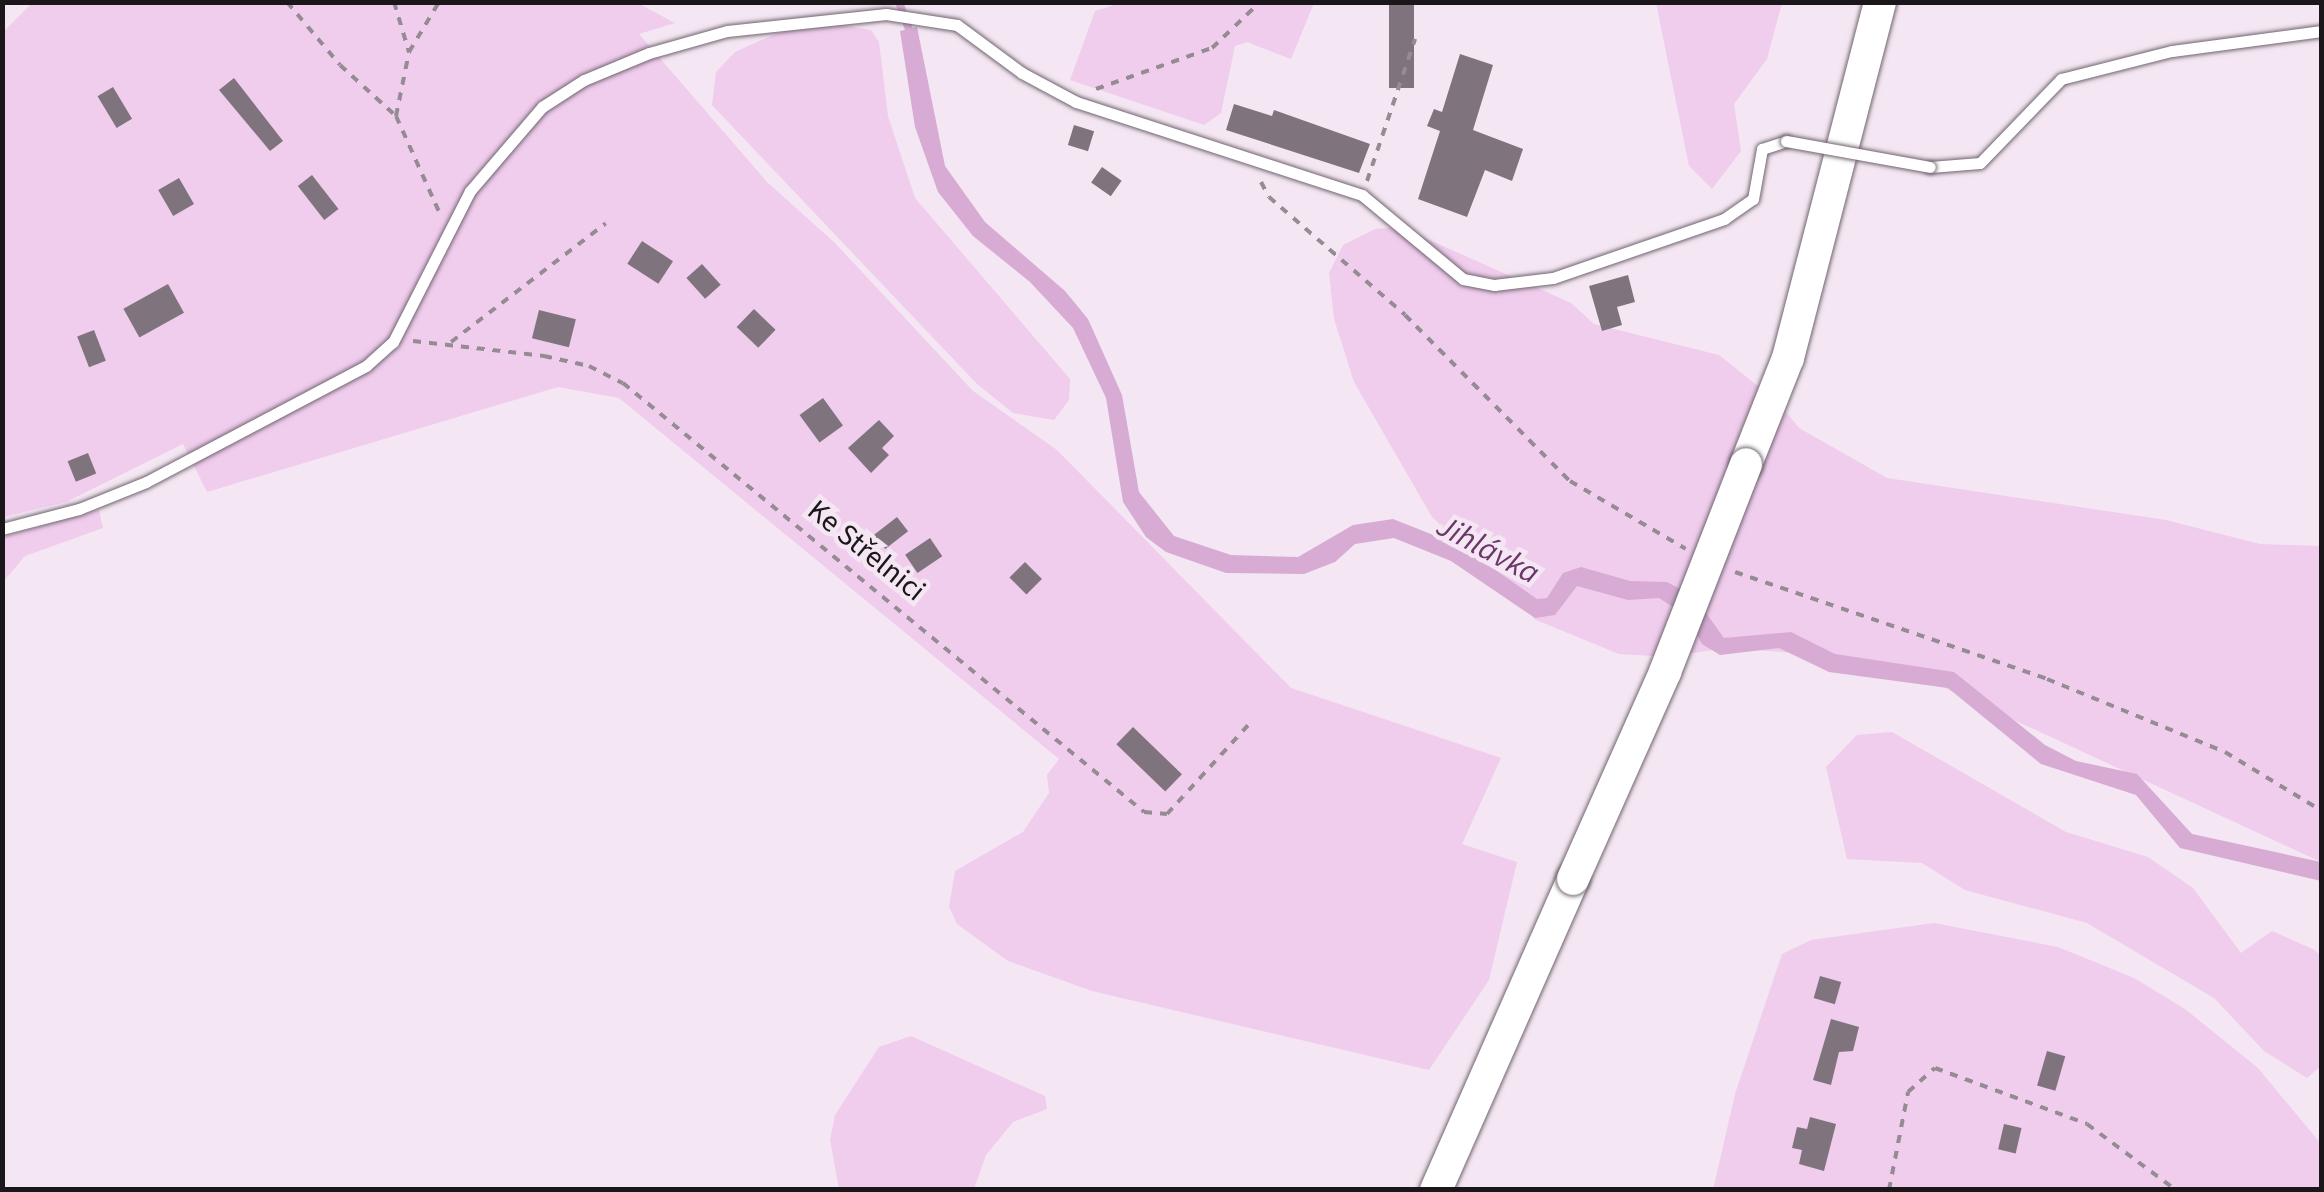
<!DOCTYPE html>
<html>
<head>
<meta charset="utf-8">
<style>
  body { margin:0 }
  #map { position:relative; width:2324px; height:1192px; overflow:hidden; background:#f4e7f3; font-family:"Source Sans 3",sans-serif }
  div>[style] { position:absolute }
  [style*='--x'] { left:calc(var(--x)*1px); top:calc(var(--y)*1px); width:calc(var(--w)*1px); rotate:calc(var(--a)*1deg) }
  .green>* { inset:0; background:#f0cced }
  .water>* { inset:0; background:#d7abd4 }
  .stream>* { height:8px; margin:-4px; padding:0 4px; transform-origin:4px; border-radius:4px; background:#d7abd4 }
  .building>* { inset:0; background:#7f747e; transform-origin:0 0 }
  .path>* { height:4px; margin-top:-2px; transform-origin:0; background:repeating-linear-gradient(90deg,#948b93 0 8px,transparent 0 16px) }
  .roads { filter:drop-shadow(0 0 2px #70656f) drop-shadow(0 0 2px #70656f) }
  .lane>* { height:11px; margin:-5.5px; padding:0 5.5px; transform-origin:5.5px; border-radius:5.5px; background:#fff }
  .secondary>* { height:32px; margin:-16px; padding:0 16px; transform-origin:16px; border-radius:16px; background:#fff }
  .bridges { filter:drop-shadow(0 0 2px #70656f) drop-shadow(0 0 2px #70656f) }
  .lane-bridge>* { height:11px; margin:-5.5px; padding:0 5.5px; transform-origin:5.5px; border-radius:5.5px; background:#fff }
  .secondary-bridge>* { height:32px; margin:-16px; padding:0 16px; transform-origin:16px; border-radius:16px; background:#fff }
  span { translate:-50% -50%; white-space:nowrap; text-align:center; line-height:1.15; -webkit-text-stroke:9px #f4e7f3; paint-order:stroke }
  .street-label { font-size:30px; color:#1a161a }
  .water-label { font-size:32px; color:#6b3669; font-style:italic }
  .frame { position:absolute; inset:0; border:5px solid #1a161a; pointer-events:none }
</style>
</head>
<body>
<div id="map">
  <div class="green">
    <i style="clip-path:polygon(33px 2px,636px 2px,675px 23px,639px 34px,767px 182px,835px 243px,973px 391px,1057px 450px,1291px 688px,1501px 758px,1462px 844px,1517px 862px,1489px 980px,1429px 1070px,1092px 991px,1008px 961px,957px 924px,949px 907px,955px 871px,1023px 832px,1049px 793px,1047px 775px,1059px 759px,619px 398px,558px 387px,207px 492px,183px 444px,66px 502px,3px 517px,2px 33px)"></i>
    <i style="clip-path:polygon(1124px 2px,1314px 2px,1314px 3px,1291px 59px,1247px 42px,1235px 46px,1221px 113px,1204px 125px,1070px 80px,1095px 11px)"></i>
    <i style="clip-path:polygon(1656px 3px,1782px 3px,1767px 59px,1734px 104px,1741px 151px,1712px 189px,1689px 166px)"></i>
    <i style="clip-path:polygon(835px 24px,871px 30px,879px 42px,888px 116px,915px 198px,1070px 379px,1069px 400px,1054px 420px,1013px 413px,977px 384px,712px 105px,716px 72px,735px 52px,780px 32px)"></i>
    <i style="clip-path:polygon(1400px 227px,1571px 303px,1594px 324px,1719px 355px,1779px 403px,1799px 428px,1887px 478px,2166px 520px,2260px 544px,2321px 546px,2321px 862px,1921px 677px,1854px 657px,1725px 648px,1669px 657px,1619px 654px,1536px 620px,1432px 517px,1354px 382px,1334px 319px,1329px 273px,1343px 245px,1375px 229px)"></i>
    <i style="clip-path:polygon(99px 510px,103px 528px,25px 556px,3px 582px,3px 537px)"></i>
    <i style="clip-path:polygon(1892px 732px,2066px 832px,2148px 857px,2193px 888px,2241px 953px,2272px 931px,2315px 950px,2321px 957px,2321px 1066px,2307px 1078px,2264px 1051px,2214px 998px,2087px 923px,1965px 890px,1922px 863px,1847px 859px,1826px 767px,1857px 735px)"></i>
    <i style="clip-path:polygon(1934px 923px,2058px 947px,2134px 978px,2185px 1009px,2258px 1068px,2321px 1144px,2321px 1189px,1713px 1190px,1735px 1094px,1782px 954px,1811px 940px)"></i>
    <i style="clip-path:polygon(911px 1036px,1045px 1096px,1047px 1109px,1013px 1122px,986px 1155px,974px 1189px,839px 1189px,830px 1140px,835px 1115px,879px 1047px)"></i>
  </div>
  <div class="water">
    <i style="clip-path:polygon(917px 27px,945px 166px,985px 222px,1065px 291px,1088px 319px,1122px 395px,1139px 492px,1174px 536px,1231px 555px,1298px 557px,1353px 525px,1393px 519px,1461px 546px,1537px 599px,1547px 598px,1563px 573px,1581px 567px,1630px 581px,1667px 582px,1694px 596px,1724px 638px,1791px 632px,1835px 654px,1954px 672px,2045px 745px,2076px 761px,2137px 774px,2192px 834px,2321px 862px,2321px 881px,2180px 848px,2136px 795px,2041px 764px,1948px 688px,1829px 672px,1779px 648px,1720px 655px,1702px 644px,1687px 616px,1659px 598px,1628px 600px,1577px 586px,1555px 615px,1535px 618px,1451px 561px,1394px 538px,1355px 544px,1335px 562px,1304px 574px,1226px 573px,1166px 552px,1146px 537px,1123px 502px,1106px 398px,1073px 328px,1030px 282px,973px 236px,938px 192px,915px 127px,900px 31px)"></i>
  </div>
  <div class="stream">
    <i style="--x:899;--y:2;--w:35;--a:70"></i>
  </div>
  <div class="building">
    <i style="left:1389px;top:2px;width:25px;height:86px"></i>
    <i style="clip-path:polygon(1460px 54px,1493px 65px,1473px 130px,1523px 149px,1512px 181px,1485px 170px,1467px 217px,1418px 199px,1440px 131px,1427px 126px,1434px 109px,1442px 112px)"></i>
    <i style="clip-path:polygon(234px 78px,283px 141px,270px 151px,219px 90px)"></i>
    <i style="left:113px;top:87px;width:37px;height:18px;rotate:59deg"></i>
    <i style="clip-path:polygon(1234px 104px,1272px 116px,1274px 110px,1370px 144px,1359px 173px,1226px 130px)"></i>
    <i style="left:1074px;top:125px;width:21px;height:21px;rotate:17deg"></i>
    <i style="left:1102px;top:167px;width:24px;height:19px;rotate:35deg"></i>
    <i style="left:312px;top:175px;width:43px;height:18px;rotate:52deg"></i>
    <i style="left:179px;top:178px;width:30px;height:24px;rotate:60deg"></i>
    <i style="left:642px;top:241px;width:37px;height:27px;rotate:33deg"></i>
    <i style="left:702px;top:264px;width:28px;height:21px;rotate:48deg"></i>
    <i style="clip-path:polygon(1628px 275px,1635px 302px,1617px 307px,1622px 325px,1602px 331px,1589px 286px)"></i>
    <i style="left:168px;top:284px;width:33px;height:51px;rotate:61deg"></i>
    <i style="left:754px;top:309px;width:30px;height:25px;rotate:44deg"></i>
    <i style="left:539px;top:310px;width:38px;height:29px;rotate:14deg"></i>
    <i style="left:94px;top:330px;width:33px;height:18px;rotate:69deg"></i>
    <i style="left:823px;top:398px;width:34px;height:29px;rotate:54deg"></i>
    <i style="clip-path:polygon(879px 420px,894px 436px,882px 448px,889px 455px,871px 473px,848px 448px)"></i>
    <i style="left:88px;top:453px;width:22px;height:22px;rotate:68deg"></i>
    <i style="left:897px;top:517px;width:18px;height:29px;rotate:52deg"></i>
    <i style="left:930px;top:538px;width:22px;height:30px;rotate:56deg"></i>
    <i style="left:1025px;top:562px;width:24px;height:22px;rotate:45deg"></i>
    <i style="left:1133px;top:727px;width:68px;height:24px;rotate:44deg"></i>
    <i style="left:1820px;top:976px;width:22px;height:23px;rotate:16deg"></i>
    <i style="clip-path:polygon(1831px 1019px,1859px 1027px,1853px 1051px,1839px 1052px,1831px 1085px,1813px 1080px)"></i>
    <i style="left:2047px;top:1051px;width:19px;height:36px;rotate:16deg"></i>
    <i style="clip-path:polygon(1810px 1117px,1836px 1124px,1824px 1171px,1799px 1164px,1802px 1150px,1792px 1148px,1797px 1127px,1807px 1129px)"></i>
    <i style="left:2004px;top:1124px;width:18px;height:26px;rotate:13deg"></i>
  </div>
  <div class="path">
    <i style="--x:287;--y:2;--w:82;--a:49.9"></i>
    <i style="--x:340;--y:65;--w:76;--a:42.3"></i>
    <i style="--x:396;--y:116;--w:107;--a:65.8"></i>
    <i style="--x:394;--y:2;--w:52;--a:73.3"></i>
    <i style="--x:1096;--y:89;--w:123;--a:-19.5"></i>
    <i style="--x:1212;--y:48;--w:66;--a:-43.8"></i>
    <i style="--x:396;--y:116;--w:65;--a:-78.5"></i>
    <i style="--x:409;--y:52;--w:58;--a:-59"></i>
    <i style="--x:1367;--y:181;--w:150;--a:-71.3"></i>
    <i style="--x:1261;--y:182;--w:17;--a:62"></i>
    <i style="--x:1269;--y:197;--w:180;--a:40.9"></i>
    <i style="--x:1405;--y:315;--w:234;--a:45.2"></i>
    <i style="--x:1570;--y:481;--w:134;--a:30.4"></i>
    <i style="--x:413;--y:341;--w:132;--a:6.5"></i>
    <i style="--x:544;--y:356;--w:46;--a:12.5"></i>
    <i style="--x:589;--y:366;--w:38;--a:27"></i>
    <i style="--x:623;--y:383;--w:675;--a:39.47"></i>
    <i style="--x:1144;--y:812;--w:23;--a:5"></i>
    <i style="--x:1167;--y:814;--w:126;--a:-47.6"></i>
    <i style="--x:451;--y:342;--w:195;--a:-37.5"></i>
    <i style="--x:1735;--y:572;--w:330;--a:18.9"></i>
    <i style="--x:2047;--y:679;--w:192;--a:22.3"></i>
    <i style="--x:2225;--y:752;--w:114;--a:31.3"></i>
    <i style="--x:1889;--y:1190;--w:100;--a:-79"></i>
    <i style="--x:1908;--y:1092;--w:36;--a:-42"></i>
    <i style="--x:1935;--y:1068;--w:162;--a:20.2"></i>
    <i style="--x:2087;--y:1124;--w:111;--a:36.6"></i>
  </div>
  <div class="roads">
    <div class="lane">
      <i style="--x:1930;--y:167;--w:50;--a:-4.6"></i>
      <i style="--x:1980;--y:163;--w:117;--a:-46"></i>
      <i style="--x:2061;--y:79;--w:114;--a:-14.2"></i>
      <i style="--x:2172;--y:51;--w:151;--a:-7.6"></i>
      <i style="--x:2;--y:529;--w:80;--a:-14.6"></i>
      <i style="--x:79;--y:509;--w:72;--a:-21.9"></i>
      <i style="--x:146;--y:482;--w:249;--a:-27.8"></i>
      <i style="--x:366;--y:366;--w:36;--a:-42"></i>
      <i style="--x:393;--y:342;--w:169;--a:-63"></i>
      <i style="--x:470;--y:191;--w:111;--a:-49.4"></i>
      <i style="--x:542;--y:107;--w:50;--a:-32.7"></i>
      <i style="--x:584;--y:80;--w:70;--a:-22.6"></i>
      <i style="--x:649;--y:53;--w:81;--a:-15.8"></i>
      <i style="--x:727;--y:31;--w:160;--a:-6.1"></i>
      <i style="--x:886;--y:14;--w:72;--a:8.8"></i>
      <i style="--x:957;--y:25;--w:81;--a:36.4"></i>
      <i style="--x:1022;--y:73;--w:61;--a:28.2"></i>
      <i style="--x:1076;--y:102;--w:301;--a:18"></i>
      <i style="--x:1362;--y:195;--w:131;--a:39.7"></i>
      <i style="--x:1463;--y:279;--w:32;--a:11"></i>
      <i style="--x:1494;--y:285;--w:59;--a:-6.8"></i>
      <i style="--x:1553;--y:278;--w:181;--a:-19"></i>
      <i style="--x:1724;--y:219;--w:35;--a:-35"></i>
      <i style="--x:1753;--y:199;--w:51;--a:-79.8"></i>
      <i style="--x:1762;--y:149;--w:25;--a:-18"></i>
    </div>
    <div class="secondary">
      <i style="--x:1746;--y:464;--w:114;--a:-68.4"></i>
      <i style="--x:1788;--y:358;--w:368;--a:-75.5"></i>
      <i style="--x:1436;--y:1190;--w:340;--a:-66.2"></i>
    </div>
  </div>
  <div class="bridges">
    <div class="lane-bridge">
      <i style="--x:1786;--y:141;--w:146;--a:10.2"></i>
    </div>
    <div class="secondary-bridge">
      <i style="--x:1573;--y:879;--w:227;--a:-66"></i>
      <i style="--x:1665;--y:672;--w:223;--a:-68.7"></i>
    </div>
  </div>
  <div class="street-label">
    <span style="left:866px;top:551px;rotate:39deg">Ke Střelnici</span>
  </div>
  <div class="water-label">
    <span style="left:1488px;top:550px;rotate:28deg">Jihlávka</span>
  </div>
  <div class="frame"></div>
</div>
</body>
</html>
